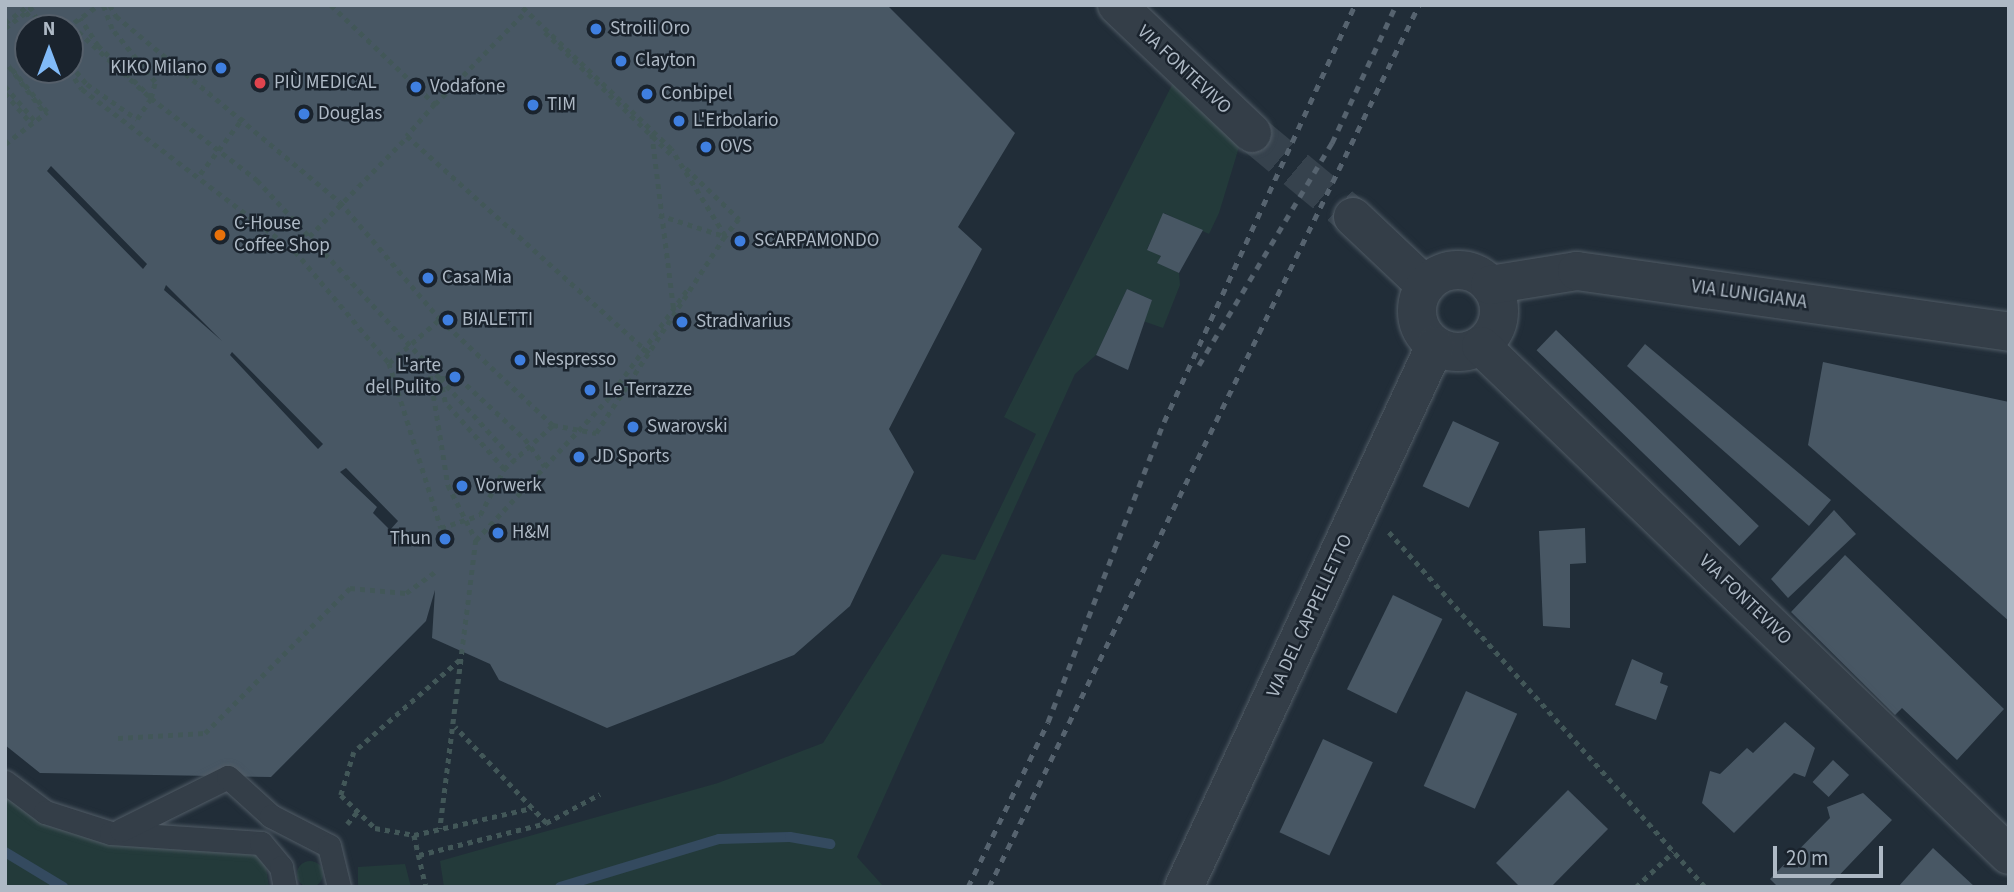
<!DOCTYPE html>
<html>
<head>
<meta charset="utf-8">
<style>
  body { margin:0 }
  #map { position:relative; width:2014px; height:892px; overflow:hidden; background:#212d38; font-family:"Source Sans 3",sans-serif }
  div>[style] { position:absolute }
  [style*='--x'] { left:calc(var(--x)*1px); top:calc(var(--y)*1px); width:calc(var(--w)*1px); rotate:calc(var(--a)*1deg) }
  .green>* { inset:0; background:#233a3a }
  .round { border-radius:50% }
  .stream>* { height:10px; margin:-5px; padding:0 5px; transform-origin:5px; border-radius:5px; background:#344a5f }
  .building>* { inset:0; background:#485764; transform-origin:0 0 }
  .minor-tunnel>* { height:38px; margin-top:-19px; transform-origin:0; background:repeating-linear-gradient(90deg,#36424d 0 38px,transparent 0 57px) }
  .path>* { height:4.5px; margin-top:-2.25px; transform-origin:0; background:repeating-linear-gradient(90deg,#425758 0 5px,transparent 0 10px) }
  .roads { filter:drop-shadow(0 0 2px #515c66) drop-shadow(0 0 2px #515c66) }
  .service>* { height:23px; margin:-11.5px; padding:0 11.5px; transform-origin:11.5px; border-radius:11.5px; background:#343e48 }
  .minor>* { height:38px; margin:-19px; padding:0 19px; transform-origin:19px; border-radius:19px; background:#343e48 }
  .minor>.ring { margin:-19px; padding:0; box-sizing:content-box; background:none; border:38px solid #343e48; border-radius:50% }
  .rail>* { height:5px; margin-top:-2.5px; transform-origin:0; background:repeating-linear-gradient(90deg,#56636f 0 7px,transparent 0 14px) }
  .dots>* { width:19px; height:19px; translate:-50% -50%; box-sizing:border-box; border:4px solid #1a232d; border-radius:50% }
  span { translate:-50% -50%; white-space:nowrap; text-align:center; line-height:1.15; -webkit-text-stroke:5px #1a232d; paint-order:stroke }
  .poi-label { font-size:19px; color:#aeb9c5 }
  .left { translate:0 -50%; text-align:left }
  .right { translate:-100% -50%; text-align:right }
  .street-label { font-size:19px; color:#aeb9c5 }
  .frame { position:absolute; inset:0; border:7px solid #aeb9c5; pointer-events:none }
  .north { position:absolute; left:14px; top:14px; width:70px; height:70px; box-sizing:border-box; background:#1a232d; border:2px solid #555f6a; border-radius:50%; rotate:0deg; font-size:19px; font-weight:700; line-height:28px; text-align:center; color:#aeb9c5 }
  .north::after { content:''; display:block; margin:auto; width:24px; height:32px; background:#81baf7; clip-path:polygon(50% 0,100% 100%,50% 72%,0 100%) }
  .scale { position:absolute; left:1773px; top:846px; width:110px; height:32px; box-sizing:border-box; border:4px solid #aeb9c5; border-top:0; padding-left:9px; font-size:21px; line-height:24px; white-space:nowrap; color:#aeb9c5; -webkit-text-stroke:5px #1a232d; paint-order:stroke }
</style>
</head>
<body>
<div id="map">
  <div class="green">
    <i style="clip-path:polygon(1173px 83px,1243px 134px,1219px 213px,1209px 234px,1164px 213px,1147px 249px,1161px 256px,1158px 263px,1179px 273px,1180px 285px,1163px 328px,1143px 321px,1152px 300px,1127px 289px,1096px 355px,1075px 374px,857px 857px,884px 887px,444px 887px,440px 861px,718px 783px,823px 743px,942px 554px,975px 560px,1036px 434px,1004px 417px)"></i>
    <i style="clip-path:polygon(5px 791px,22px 806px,264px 855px,269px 887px,5px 887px)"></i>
    <i class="round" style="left:297px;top:861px;width:26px;height:26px"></i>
    <i style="clip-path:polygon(405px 864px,411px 887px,358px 887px,358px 867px)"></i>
  </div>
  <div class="stream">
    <i style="--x:5;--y:852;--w:68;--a:31.1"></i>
    <i style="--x:560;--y:887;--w:166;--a:-16.8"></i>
    <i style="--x:719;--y:839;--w:71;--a:-1.6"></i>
    <i style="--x:790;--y:837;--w:41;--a:9.9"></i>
  </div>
  <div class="building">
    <i style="clip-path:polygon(evenodd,5px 5px,887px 5px,1015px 133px,958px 227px,982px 249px,889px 429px,914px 472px,850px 606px,794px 655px,607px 728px,499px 680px,490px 664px,432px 638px,435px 590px,426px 621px,271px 777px,40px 773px,5px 745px,5px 5px,28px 28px,70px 28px,70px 70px,28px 70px,28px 28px,5px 5px,51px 166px,147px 264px,143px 269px,47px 171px,51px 166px,5px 5px,166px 285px,222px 341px,164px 290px,166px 285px,5px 5px,232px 352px,323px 444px,318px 449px,230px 355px,232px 352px,5px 5px,346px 468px,398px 521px,390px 530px,373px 513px,377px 507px,340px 472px,346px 468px)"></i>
    <i style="clip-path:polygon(1163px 213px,1203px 230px,1179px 273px,1157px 263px,1161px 256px,1147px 250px)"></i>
    <i style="clip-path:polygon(1127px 289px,1152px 300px,1128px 370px,1096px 355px)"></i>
    <i style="left:1556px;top:330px;width:282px;height:28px;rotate:44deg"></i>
    <i style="clip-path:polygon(1645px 344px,1831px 500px,1809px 526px,1627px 366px)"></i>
    <i style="clip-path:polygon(1823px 362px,2009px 402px,2009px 621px,1808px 445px)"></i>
    <i style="left:1453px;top:421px;width:51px;height:72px;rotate:25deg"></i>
    <i style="clip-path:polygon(1834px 510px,1856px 534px,1788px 598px,1771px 579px)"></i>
    <i style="clip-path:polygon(1585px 528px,1586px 563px,1570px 564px,1570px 628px,1543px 626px,1539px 531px)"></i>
    <i style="clip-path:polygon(1845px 555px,2004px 709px,1957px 760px,1902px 708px,1895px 715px,1791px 612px)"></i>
    <i style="left:1393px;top:595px;width:55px;height:105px;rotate:26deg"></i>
    <i style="clip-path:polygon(1632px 659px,1663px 673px,1660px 683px,1668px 686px,1656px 720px,1615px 705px)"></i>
    <i style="left:1466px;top:691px;width:56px;height:104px;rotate:24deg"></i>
    <i style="clip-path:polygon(1785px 722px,1815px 748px,1805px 777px,1794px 773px,1734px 833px,1702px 803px,1710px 771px,1720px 774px,1747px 748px,1753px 753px)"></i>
    <i style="left:1323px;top:739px;width:55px;height:103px;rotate:25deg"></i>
    <i style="left:1833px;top:760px;width:22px;height:30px;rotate:43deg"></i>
    <i style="clip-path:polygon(1568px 790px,1608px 829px,1551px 887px,1520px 887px,1496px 863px)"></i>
    <i style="clip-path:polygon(1863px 793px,1892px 820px,1828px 887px,1778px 887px,1770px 879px,1830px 818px,1827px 807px)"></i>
    <i style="clip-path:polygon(1933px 848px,1975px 887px,1898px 887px)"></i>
  </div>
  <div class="minor-tunnel">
    <i style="--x:1252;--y:133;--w:131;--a:39.7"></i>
  </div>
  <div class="path">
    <i style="--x:110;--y:5;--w:13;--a:61"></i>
    <i style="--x:116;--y:16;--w:291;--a:39.7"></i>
    <i style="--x:340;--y:202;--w:154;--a:49.5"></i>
    <i style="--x:440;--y:319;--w:155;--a:43.2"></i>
    <i style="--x:553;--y:425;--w:44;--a:10.5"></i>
    <i style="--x:596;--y:433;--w:235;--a:-56.8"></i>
    <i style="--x:725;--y:236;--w:102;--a:-121.8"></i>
    <i style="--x:671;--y:149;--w:209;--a:-136.4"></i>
    <i style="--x:331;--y:5;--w:144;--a:43.6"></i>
    <i style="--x:435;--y:104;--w:43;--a:131.2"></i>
    <i style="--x:407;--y:136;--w:328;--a:41.9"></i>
    <i style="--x:30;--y:6;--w:25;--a:61"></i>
    <i style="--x:26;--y:12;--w:21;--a:51"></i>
    <i style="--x:5;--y:23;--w:30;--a:-37"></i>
    <i style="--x:71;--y:25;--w:108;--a:42.4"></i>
    <i style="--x:151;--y:98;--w:74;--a:-135.5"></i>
    <i style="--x:98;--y:46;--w:33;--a:-123"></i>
    <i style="--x:5;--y:28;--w:39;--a:-37"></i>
    <i style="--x:66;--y:28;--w:40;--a:-34.9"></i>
    <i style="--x:545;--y:32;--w:177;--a:44.1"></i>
    <i style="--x:70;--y:64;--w:26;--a:50"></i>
    <i style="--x:87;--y:84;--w:61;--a:35"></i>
    <i style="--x:137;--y:119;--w:25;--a:-56"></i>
    <i style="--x:151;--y:98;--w:16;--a:-76"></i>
    <i style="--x:155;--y:82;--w:68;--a:-129.1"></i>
    <i style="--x:112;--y:29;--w:26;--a:-111"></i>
    <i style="--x:69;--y:70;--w:23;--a:56"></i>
    <i style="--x:82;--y:89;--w:268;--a:37.3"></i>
    <i style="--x:295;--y:251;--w:146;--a:50"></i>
    <i style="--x:389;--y:363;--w:173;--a:72.5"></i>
    <i style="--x:441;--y:528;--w:41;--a:-18.4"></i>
    <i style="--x:480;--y:515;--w:52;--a:-62.4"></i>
    <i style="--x:504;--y:469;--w:66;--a:-41.9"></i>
    <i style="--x:5;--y:86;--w:48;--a:49.3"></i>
    <i style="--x:5;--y:93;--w:41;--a:48.9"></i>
    <i style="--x:151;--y:98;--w:134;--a:37.7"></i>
    <i style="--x:257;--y:180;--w:253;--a:47.2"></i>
    <i style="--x:429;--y:366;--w:121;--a:80.9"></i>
    <i style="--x:448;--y:485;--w:62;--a:63"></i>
    <i style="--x:476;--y:540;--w:291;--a:97.1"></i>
    <i style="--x:435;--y:104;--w:130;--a:-45.6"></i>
    <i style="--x:652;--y:134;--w:177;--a:82.9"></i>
    <i style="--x:5;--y:144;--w:53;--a:-37.3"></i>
    <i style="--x:47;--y:112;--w:60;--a:-129.6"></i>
    <i style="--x:9;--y:66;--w:59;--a:52.5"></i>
    <i style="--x:686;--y:168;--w:74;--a:43.9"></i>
    <i style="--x:739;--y:219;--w:23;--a:128"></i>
    <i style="--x:200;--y:174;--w:71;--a:-52.5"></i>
    <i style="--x:659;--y:215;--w:68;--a:17.9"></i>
    <i style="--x:295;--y:251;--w:160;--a:-45.5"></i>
    <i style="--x:389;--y:363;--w:67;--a:-40.8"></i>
    <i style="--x:429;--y:367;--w:16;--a:45"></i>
    <i style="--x:440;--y:378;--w:19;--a:0"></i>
    <i style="--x:459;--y:378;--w:90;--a:42.7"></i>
    <i style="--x:525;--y:439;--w:34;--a:54"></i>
    <i style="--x:504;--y:469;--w:89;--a:-131.4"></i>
    <i style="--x:445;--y:402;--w:25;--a:-102"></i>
    <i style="--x:440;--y:378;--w:112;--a:47.9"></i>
    <i style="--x:1389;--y:532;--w:475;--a:48.3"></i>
    <i style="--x:476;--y:540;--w:192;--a:-46.9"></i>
    <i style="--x:607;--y:400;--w:136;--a:-54"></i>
    <i style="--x:460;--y:660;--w:140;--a:139"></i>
    <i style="--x:354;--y:752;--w:45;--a:106.8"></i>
    <i style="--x:341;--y:795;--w:47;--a:44.1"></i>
    <i style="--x:375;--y:828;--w:40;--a:10"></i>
    <i style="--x:414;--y:835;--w:121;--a:-12.9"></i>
    <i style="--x:118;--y:738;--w:87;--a:-3.3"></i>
    <i style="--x:205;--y:733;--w:205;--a:-45"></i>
    <i style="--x:350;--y:588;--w:56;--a:5.1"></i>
    <i style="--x:406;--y:593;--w:36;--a:-36"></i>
    <i style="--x:546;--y:823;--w:61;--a:-28.2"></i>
    <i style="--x:347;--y:824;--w:17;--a:-50"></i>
    <i style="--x:414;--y:835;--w:53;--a:77"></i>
    <i style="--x:419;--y:855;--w:131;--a:-14.1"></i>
    <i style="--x:546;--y:823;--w:132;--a:-133.5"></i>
    <i style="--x:1636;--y:887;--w:51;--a:-43.4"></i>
  </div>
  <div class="roads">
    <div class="service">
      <i style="--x:5;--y:782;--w:50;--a:36.9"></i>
      <i style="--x:45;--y:812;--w:69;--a:17.7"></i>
      <i style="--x:111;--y:833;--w:150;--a:3.8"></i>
      <i style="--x:261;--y:843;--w:31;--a:50"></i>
      <i style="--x:281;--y:867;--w:20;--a:79"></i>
      <i style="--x:121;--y:830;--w:119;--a:-26.4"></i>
      <i style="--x:228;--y:777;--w:58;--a:42.2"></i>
      <i style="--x:271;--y:816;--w:65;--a:27.3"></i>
      <i style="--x:329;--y:846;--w:42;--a:76.3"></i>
    </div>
    <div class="minor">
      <i style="--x:1117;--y:5;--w:186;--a:43.5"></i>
      <i style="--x:1353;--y:217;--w:99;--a:43.4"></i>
      <i class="ring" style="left:1417px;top:270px;width:44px;height:44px"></i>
      <i style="--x:1490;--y:285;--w:88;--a:-9.1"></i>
      <i style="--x:1577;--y:271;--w:436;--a:8"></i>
      <i style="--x:1481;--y:346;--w:733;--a:43.95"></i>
      <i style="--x:1184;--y:887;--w:596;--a:-65.11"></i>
    </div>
  </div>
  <div class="rail">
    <i style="--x:1199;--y:365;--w:259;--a:-59.1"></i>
    <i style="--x:1332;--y:143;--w:152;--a:-65.1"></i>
    <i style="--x:968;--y:887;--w:183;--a:-64.1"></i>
    <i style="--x:1048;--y:722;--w:322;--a:-68.9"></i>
    <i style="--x:1164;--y:422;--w:459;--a:-65.4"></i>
    <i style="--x:989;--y:887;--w:981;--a:-64.01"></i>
  </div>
  <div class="dots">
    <i style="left:596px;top:29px;background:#3f7fe0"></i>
    <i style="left:621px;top:61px;background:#3f7fe0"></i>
    <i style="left:221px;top:68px;background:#3f7fe0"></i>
    <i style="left:260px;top:83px;background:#e0444e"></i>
    <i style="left:416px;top:87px;background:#3f7fe0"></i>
    <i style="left:647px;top:94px;background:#3f7fe0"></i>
    <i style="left:533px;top:105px;background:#3f7fe0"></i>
    <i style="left:304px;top:114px;background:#3f7fe0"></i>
    <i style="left:679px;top:121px;background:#3f7fe0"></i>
    <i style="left:706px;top:147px;background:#3f7fe0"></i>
    <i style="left:220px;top:235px;background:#e8710a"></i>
    <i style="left:740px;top:241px;background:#3f7fe0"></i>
    <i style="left:428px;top:278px;background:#3f7fe0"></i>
    <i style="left:448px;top:320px;background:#3f7fe0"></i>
    <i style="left:682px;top:322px;background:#3f7fe0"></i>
    <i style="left:520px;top:360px;background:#3f7fe0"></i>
    <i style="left:455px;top:377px;background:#3f7fe0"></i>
    <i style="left:590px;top:390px;background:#3f7fe0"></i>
    <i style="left:633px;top:427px;background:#3f7fe0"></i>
    <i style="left:579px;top:457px;background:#3f7fe0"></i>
    <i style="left:462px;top:486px;background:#3f7fe0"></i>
    <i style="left:498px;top:533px;background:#3f7fe0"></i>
    <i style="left:445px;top:539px;background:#3f7fe0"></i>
  </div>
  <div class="poi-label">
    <span class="left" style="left:610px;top:29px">Stroili Oro</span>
    <span class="left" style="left:635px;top:61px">Clayton</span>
    <span class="right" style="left:207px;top:68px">KIKO Milano</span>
    <span class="left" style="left:274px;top:83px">PIÙ MEDICAL</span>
    <span class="left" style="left:430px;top:87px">Vodafone</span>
    <span class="left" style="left:661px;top:94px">Conbipel</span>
    <span class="left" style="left:547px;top:105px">TIM</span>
    <span class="left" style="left:318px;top:114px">Douglas</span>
    <span class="left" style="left:693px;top:121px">L'Erbolario</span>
    <span class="left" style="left:720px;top:147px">OVS</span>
    <span class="left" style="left:234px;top:235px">C-House<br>Coffee Shop</span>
    <span class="left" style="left:754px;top:241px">SCARPAMONDO</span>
    <span class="left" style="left:442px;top:278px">Casa Mia</span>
    <span class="left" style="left:462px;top:320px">BIALETTI</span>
    <span class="left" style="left:696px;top:322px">Stradivarius</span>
    <span class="left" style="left:534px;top:360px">Nespresso</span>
    <span class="right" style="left:441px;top:377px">L'arte<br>del Pulito</span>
    <span class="left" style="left:604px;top:390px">Le Terrazze</span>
    <span class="left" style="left:647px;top:427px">Swarovski</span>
    <span class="left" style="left:593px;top:457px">JD Sports</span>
    <span class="left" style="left:476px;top:486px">Vorwerk</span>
    <span class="left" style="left:512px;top:533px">H&amp;M</span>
    <span class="right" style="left:431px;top:539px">Thun</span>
  </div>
  <div class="street-label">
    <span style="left:1184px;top:70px;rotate:43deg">VIA FONTEVIVO</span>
    <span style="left:1749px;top:295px;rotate:8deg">VIA LUNIGIANA</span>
    <span style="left:1745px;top:600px;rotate:44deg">VIA FONTEVIVO</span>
    <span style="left:1310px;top:616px;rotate:-65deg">VIA DEL CAPPELLETTO</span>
  </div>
  <div class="frame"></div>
  <div class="north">N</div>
  <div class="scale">20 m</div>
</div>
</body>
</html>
